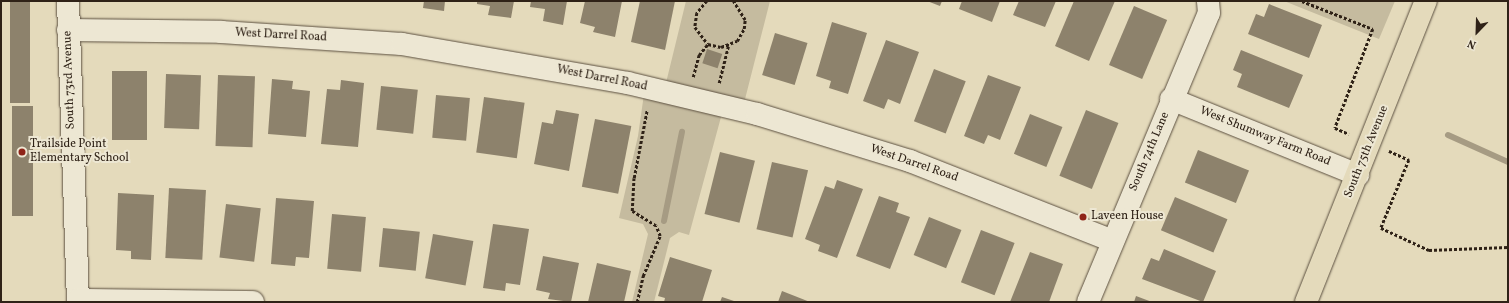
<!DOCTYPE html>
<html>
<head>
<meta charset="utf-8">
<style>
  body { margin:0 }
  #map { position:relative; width:1509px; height:303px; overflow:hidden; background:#e4dabb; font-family:Vollkorn,serif }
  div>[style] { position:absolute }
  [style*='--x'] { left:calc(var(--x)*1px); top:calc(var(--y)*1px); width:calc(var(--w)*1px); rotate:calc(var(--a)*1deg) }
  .green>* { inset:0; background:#c5bb9f }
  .stream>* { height:6px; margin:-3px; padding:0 3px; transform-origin:3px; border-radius:3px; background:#a69b83 }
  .building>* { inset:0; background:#8d826c; transform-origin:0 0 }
  .path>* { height:2.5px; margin-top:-1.25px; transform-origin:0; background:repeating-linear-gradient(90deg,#2f2217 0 3px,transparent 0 5px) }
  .roads { filter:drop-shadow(0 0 1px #5c5040) drop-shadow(0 0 1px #5c5040) }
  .minor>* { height:22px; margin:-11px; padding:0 11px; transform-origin:11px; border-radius:11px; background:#ede7d3 }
  .major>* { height:22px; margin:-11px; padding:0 11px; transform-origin:11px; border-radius:11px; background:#e4dabb }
  .dots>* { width:11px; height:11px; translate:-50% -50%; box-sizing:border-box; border:2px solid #ede7d3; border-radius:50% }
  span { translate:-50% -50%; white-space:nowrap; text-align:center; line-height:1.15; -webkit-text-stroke:4px #ede7d3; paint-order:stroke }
  .street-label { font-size:12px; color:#2f2217 }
  .poi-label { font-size:12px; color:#2f2217 }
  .left { translate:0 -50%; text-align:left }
  .frame { position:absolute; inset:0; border:2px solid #2f2217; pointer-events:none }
  .north { position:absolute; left:1457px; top:12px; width:40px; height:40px; -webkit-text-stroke:3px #ede7d3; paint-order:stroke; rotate:203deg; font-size:11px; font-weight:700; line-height:16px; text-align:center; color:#2f2217 }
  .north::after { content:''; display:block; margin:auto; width:14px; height:18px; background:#2f2217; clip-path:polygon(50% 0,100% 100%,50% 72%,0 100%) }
</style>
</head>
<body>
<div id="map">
  <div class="green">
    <i style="clip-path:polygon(686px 1px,770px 1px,742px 111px,724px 106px,689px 235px,679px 232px,670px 238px,654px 302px,632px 302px,648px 234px,643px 224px,619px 218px,638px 136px,645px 87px,664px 91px)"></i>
    <i style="clip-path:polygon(1284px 1px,1395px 1px,1379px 39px)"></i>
  </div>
  <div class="stream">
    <i style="--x:1448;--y:135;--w:66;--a:24.2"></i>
    <i style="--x:664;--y:221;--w:91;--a:-78.6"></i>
  </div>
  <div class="building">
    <i style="left:10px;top:1px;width:20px;height:102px"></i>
    <i style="clip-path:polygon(424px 1px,445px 1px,444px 11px,423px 8px)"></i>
    <i style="clip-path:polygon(477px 1px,514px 1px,511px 18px,488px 15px,490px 6px,477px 4px)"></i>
    <i style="clip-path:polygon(531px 1px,567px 1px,563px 25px,543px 21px,545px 9px,530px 7px)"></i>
    <i style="clip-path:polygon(585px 1px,622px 1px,615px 37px,593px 32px,595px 27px,580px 23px)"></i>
    <i style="clip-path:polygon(640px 1px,675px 1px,665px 50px,631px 42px)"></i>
    <i style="clip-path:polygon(927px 1px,942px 1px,940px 6px)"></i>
    <i style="clip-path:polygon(962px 1px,1000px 1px,992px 22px,959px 9px)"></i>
    <i style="clip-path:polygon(1019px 1px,1056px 1px,1045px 27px,1013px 15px)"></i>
    <i style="clip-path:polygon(1074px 1px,1115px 1px,1089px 61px,1055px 46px)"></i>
    <i style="clip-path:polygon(1269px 4px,1322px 25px,1309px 58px,1248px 34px,1256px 14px,1264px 17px)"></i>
    <i style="left:1134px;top:6px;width:36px;height:64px;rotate:23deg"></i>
    <i style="clip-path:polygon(832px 22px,867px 33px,848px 94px,829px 88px,831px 81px,816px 76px)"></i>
    <i style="left:775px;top:33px;width:34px;height:44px;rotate:17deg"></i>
    <i style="clip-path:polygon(886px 40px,919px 52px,900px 104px,888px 99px,884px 109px,863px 101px)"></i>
    <i style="left:707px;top:49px;width:16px;height:15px;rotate:18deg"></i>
    <i style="clip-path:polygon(1241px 50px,1303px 75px,1289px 108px,1237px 87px,1242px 74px,1233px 70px)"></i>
    <i style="left:934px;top:69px;width:34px;height:56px;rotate:21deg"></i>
    <i style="left:112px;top:71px;width:35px;height:69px"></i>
    <i style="left:166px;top:74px;width:35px;height:54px;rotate:2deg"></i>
    <i style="left:218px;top:75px;width:37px;height:71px;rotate:2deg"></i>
    <i style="clip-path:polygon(988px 75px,1021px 87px,1000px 140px,988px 135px,984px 144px,964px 136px)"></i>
    <i style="clip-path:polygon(272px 79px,293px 81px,292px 89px,310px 91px,306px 137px,268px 134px)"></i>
    <i style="clip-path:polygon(341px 80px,364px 83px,358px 147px,321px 144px,327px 89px,340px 90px)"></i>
    <i style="left:381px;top:86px;width:37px;height:44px;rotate:6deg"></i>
    <i style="left:436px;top:95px;width:34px;height:43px;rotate:5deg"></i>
    <i style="left:484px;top:97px;width:41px;height:56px;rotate:8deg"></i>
    <i style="left:12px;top:106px;width:21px;height:110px"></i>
    <i style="clip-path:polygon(556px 110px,579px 114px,569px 171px,534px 164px,542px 122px,553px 124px)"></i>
    <i style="left:1086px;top:110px;width:35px;height:71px;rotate:22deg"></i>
    <i style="left:1030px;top:114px;width:35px;height:43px;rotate:22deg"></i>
    <i style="left:595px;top:119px;width:37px;height:69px;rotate:11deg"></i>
    <i style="left:1198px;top:150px;width:55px;height:35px;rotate:22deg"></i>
    <i style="left:720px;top:152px;width:36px;height:64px;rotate:14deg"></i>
    <i style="left:772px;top:162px;width:37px;height:69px;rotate:13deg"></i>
    <i style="clip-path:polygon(837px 180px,863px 189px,837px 258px,818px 251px,820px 245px,805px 239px,825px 186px,834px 189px)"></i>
    <i style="left:169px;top:188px;width:37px;height:70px;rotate:3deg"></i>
    <i style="clip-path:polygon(118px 193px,154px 195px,151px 260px,131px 259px,131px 251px,116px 250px)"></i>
    <i style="clip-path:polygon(879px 196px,899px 203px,896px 212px,910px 217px,890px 269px,856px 256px)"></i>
    <i style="left:1175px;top:197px;width:57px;height:36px;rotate:23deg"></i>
    <i style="clip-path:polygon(276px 198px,314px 201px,309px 258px,296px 257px,295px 266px,271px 264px)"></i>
    <i style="left:226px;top:204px;width:35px;height:54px;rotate:7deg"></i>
    <i style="left:332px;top:214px;width:34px;height:55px;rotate:5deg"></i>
    <i style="left:929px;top:217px;width:35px;height:41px;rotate:22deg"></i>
    <i style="clip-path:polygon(493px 224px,529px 229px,520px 285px,506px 283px,505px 291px,483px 288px)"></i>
    <i style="left:383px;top:228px;width:37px;height:39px;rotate:6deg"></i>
    <i style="left:981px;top:230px;width:36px;height:56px;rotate:21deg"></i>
    <i style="left:433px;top:234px;width:41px;height:45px;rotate:10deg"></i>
    <i style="clip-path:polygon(1164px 249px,1216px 271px,1203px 302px,1142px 279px,1151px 258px,1159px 261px)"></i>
    <i style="clip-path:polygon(1030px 252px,1063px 264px,1049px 302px,1010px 302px)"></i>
    <i style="clip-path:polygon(543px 256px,579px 263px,571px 302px,548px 299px,550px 293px,536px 290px)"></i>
    <i style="clip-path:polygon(670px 257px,712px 270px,702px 302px,664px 302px,665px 298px,658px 296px)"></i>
    <i style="clip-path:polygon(597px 263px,631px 271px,624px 302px,588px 302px)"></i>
    <i style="clip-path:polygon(782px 291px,810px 302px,778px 302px)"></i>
    <i style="clip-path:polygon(1136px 296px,1152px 302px,1134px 302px)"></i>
    <i style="clip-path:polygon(722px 297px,737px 302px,720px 302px)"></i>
  </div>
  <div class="path">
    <i style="--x:707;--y:1;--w:16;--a:130"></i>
    <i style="--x:697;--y:13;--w:14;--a:98"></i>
    <i style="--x:695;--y:27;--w:21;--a:53"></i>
    <i style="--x:708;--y:44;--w:13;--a:13"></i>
    <i style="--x:721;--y:47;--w:17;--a:-21"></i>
    <i style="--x:737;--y:41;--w:14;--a:-60"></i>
    <i style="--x:744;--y:29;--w:9;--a:-84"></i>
    <i style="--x:745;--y:20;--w:22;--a:-122"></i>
    <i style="--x:1302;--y:1;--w:76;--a:21.5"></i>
    <i style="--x:1373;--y:29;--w:106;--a:111"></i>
    <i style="--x:1335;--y:128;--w:15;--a:23"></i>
    <i style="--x:693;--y:77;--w:23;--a:-75"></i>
    <i style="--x:699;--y:55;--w:14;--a:-51"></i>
    <i style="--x:719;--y:83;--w:38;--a:-76"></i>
    <i style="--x:1389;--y:151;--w:22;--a:24"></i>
    <i style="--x:1409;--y:160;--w:74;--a:112.4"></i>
    <i style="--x:1381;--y:228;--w:53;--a:24.6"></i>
    <i style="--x:1429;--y:250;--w:79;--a:-2.2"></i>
    <i style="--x:637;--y:302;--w:27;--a:-77"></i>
    <i style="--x:643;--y:276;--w:43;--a:-67"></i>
    <i style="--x:660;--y:236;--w:11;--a:-112"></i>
    <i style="--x:656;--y:226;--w:28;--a:-148"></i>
    <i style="--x:632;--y:211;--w:33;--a:-87"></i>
    <i style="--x:634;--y:178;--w:69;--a:-79.2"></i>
  </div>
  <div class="roads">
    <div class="minor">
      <i style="--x:68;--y:1;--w:301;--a:88.1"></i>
      <i style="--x:68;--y:30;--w:153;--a:0.7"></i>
      <i style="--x:221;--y:32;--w:181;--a:3.8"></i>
      <i style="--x:402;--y:44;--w:229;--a:9.8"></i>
      <i style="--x:628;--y:83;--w:133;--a:13.5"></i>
      <i style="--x:757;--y:114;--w:160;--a:17.1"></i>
      <i style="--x:910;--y:161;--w:218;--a:21.5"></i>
      <i style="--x:1171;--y:99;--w:202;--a:22.1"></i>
      <i style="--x:78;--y:300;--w:175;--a:0.7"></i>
      <i style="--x:1088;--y:302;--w:313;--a:-67.3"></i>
      <i style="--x:1209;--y:13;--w:12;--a:-95"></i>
    </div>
    <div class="major">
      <i style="--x:1306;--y:302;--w:324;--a:-68.3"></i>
    </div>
  </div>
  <div class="dots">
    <i style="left:22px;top:152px;background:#8f2418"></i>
    <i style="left:1083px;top:217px;background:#8f2418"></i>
  </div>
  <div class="street-label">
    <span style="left:281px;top:36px;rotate:3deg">West Darrel Road</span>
    <span style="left:602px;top:79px;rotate:11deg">West Darrel Road</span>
    <span style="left:70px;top:80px;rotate:-92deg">South 73rd Avenue</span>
    <span style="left:1265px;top:137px;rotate:22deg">West Shumway Farm Road</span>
    <span style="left:1150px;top:152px;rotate:-67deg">South 74th Lane</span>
    <span style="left:1367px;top:152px;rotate:-68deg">South 75th Avenue</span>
    <span style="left:914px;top:164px;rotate:19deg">West Darrel Road</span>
  </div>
  <div class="poi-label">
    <span class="left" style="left:30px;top:152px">Trailside Point<br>Elementary School</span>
    <span class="left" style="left:1091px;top:217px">Laveen House</span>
  </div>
  <div class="frame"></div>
  <div class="north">N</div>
</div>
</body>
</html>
